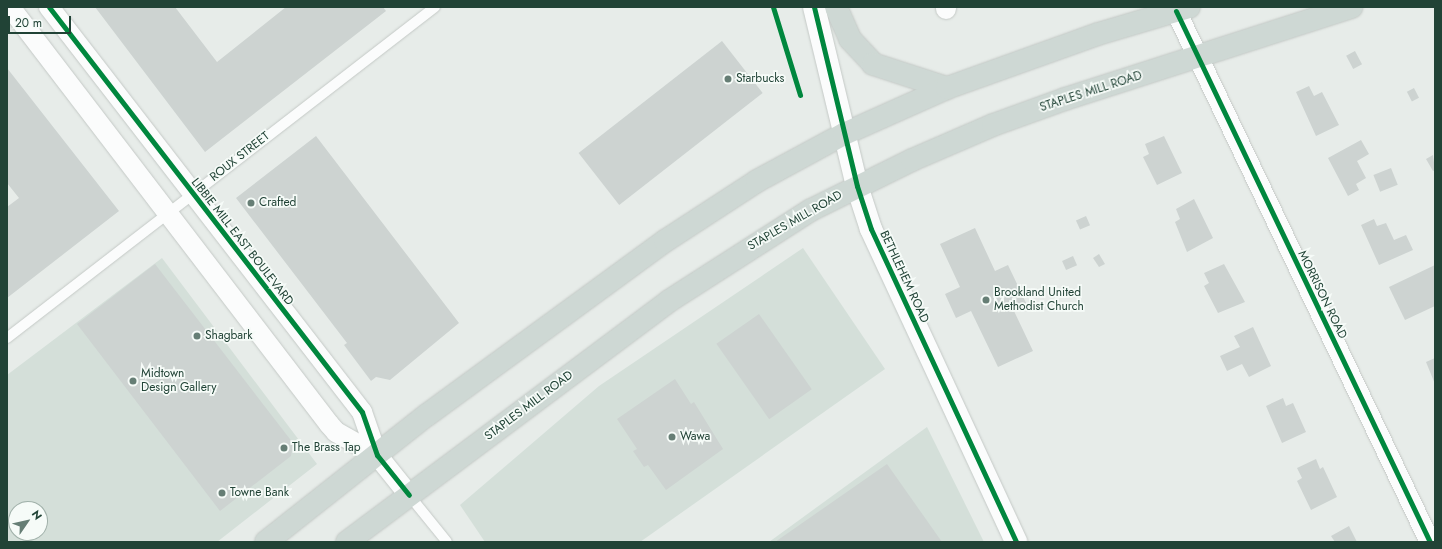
<!DOCTYPE html>
<html>
<head>
<meta charset="utf-8">
<style>
  body { margin:0 }
  #map { position:relative; width:1442px; height:549px; overflow:hidden; background:#e7ece9; font-family:Jost,sans-serif }
  div>[style] { position:absolute }
  [style*='--x'] { left:calc(var(--x)*1px); top:calc(var(--y)*1px); width:calc(var(--w)*1px); rotate:calc(var(--a)*1deg) }
  .built>* { inset:0; background:#d4dfd9 }
  .building>* { inset:0; background:#cdd3d1; transform-origin:0 0 }
  .roads { filter:drop-shadow(0 0 1px #c4c9c6) drop-shadow(0 0 1px #c4c9c6) }
  .service>* { height:10px; margin:-5px; padding:0 5px; transform-origin:5px; border-radius:5px; background:#fbfcfc }
  .minor>* { height:20px; margin:-10px; padding:0 10px; transform-origin:10px; border-radius:10px; background:#fbfcfc }
  .tertiary>* { height:22px; margin:-11px; padding:0 11px; transform-origin:11px; border-radius:11px; background:#fbfcfc }
  .primary>* { height:22px; margin:-11px; padding:0 11px; transform-origin:11px; border-radius:11px; background:#ced8d4 }
  .cycleway>* { height:5px; margin:-2.5px; padding:0 2.5px; transform-origin:2.5px; border-radius:2.5px; background:#00873e }
  .dots>* { width:11px; height:11px; translate:-50% -50%; box-sizing:border-box; border:2px solid #f6fbf8; border-radius:50% }
  span { translate:-50% -50%; white-space:nowrap; text-align:center; line-height:1.15; -webkit-text-stroke:3.5px #f6fbf8; paint-order:stroke }
  .poi-label { font-size:12px; color:#214336 }
  .left { translate:0 -50%; text-align:left }
  .street-label { font-size:12px; color:#214336 }
  .frame { position:absolute; inset:0; border:8px solid #214336; pointer-events:none }
  .north { position:absolute; left:8px; top:501px; width:40px; height:40px; box-sizing:border-box; background:#f6fbf8; border:1px solid #a1b1aa; border-radius:50%; rotate:56deg; font-size:11px; font-weight:700; line-height:16px; text-align:center; color:#214336 }
  .north::after { content:''; display:block; margin:auto; width:14px; height:18px; background:#667e75; clip-path:polygon(50% 0,100% 100%,50% 72%,0 100%) }
  .scale { position:absolute; left:8px; top:16px; width:63px; height:18px; box-sizing:border-box; border:2px solid #214336; border-top:0; padding-left:5px; font-size:12px; line-height:14px; white-space:nowrap; color:#214336; -webkit-text-stroke:3px #f6fbf8; paint-order:stroke }
</style>
</head>
<body>
<div id="map">
  <div class="built">
    <i style="clip-path:polygon(803px 248px,885px 369px,640px 542px,485px 542px,460px 505px,599px 386px)"></i>
    <i style="clip-path:polygon(evenodd,162px 258px,317px 464px,217px 542px,7px 542px,7px 375px,162px 258px,16px 509px,40px 509px,40px 533px,16px 533px,16px 509px)"></i>
    <i style="clip-path:polygon(927px 427px,984px 542px,769px 542px)"></i>
  </div>
  <div class="building">
    <i style="clip-path:polygon(95px 7px,175px 7px,217px 62px,286px 7px,383px 7px,386px 11px,205px 152px)"></i>
    <i style="left:722px;top:41px;width:66px;height:182px;rotate:52deg"></i>
    <i style="left:1355px;top:51px;width:15px;height:10px;rotate:62deg"></i>
    <i style="clip-path:polygon(7px 68px,119px 211px,7px 298px,7px 207px,19px 198px,7px 183px)"></i>
    <i style="clip-path:polygon(1309px 86px,1314px 96px,1322px 92px,1339px 125px,1316px 136px,1296px 92px)"></i>
    <i style="left:1414px;top:88px;width:11px;height:8px;rotate:63deg"></i>
    <i style="clip-path:polygon(316px 136px,459px 323px,390px 380px,376px 377px,371px 381px,344px 345px,347px 343px,236px 198px)"></i>
    <i style="clip-path:polygon(1164px 136px,1182px 173px,1157px 185px,1143px 157px,1149px 154px,1145px 144px)"></i>
    <i style="clip-path:polygon(1361px 140px,1369px 154px,1357px 161px,1366px 178px,1356px 184px,1359px 190px,1348px 196px,1328px 158px)"></i>
    <i style="clip-path:polygon(1433px 155px,1435px 170px,1433px 171px,1426px 159px)"></i>
    <i style="left:1391px;top:168px;width:18px;height:19px;rotate:68deg"></i>
    <i style="clip-path:polygon(1194px 199px,1213px 238px,1187px 252px,1175px 222px,1180px 219px,1176px 209px)"></i>
    <i style="left:1086px;top:216px;width:10px;height:11px;rotate:66deg"></i>
    <i style="clip-path:polygon(1374px 219px,1377px 226px,1386px 223px,1394px 240px,1406px 235px,1413px 250px,1379px 265px,1361px 225px)"></i>
    <i style="clip-path:polygon(975px 228px,995px 271px,1008px 265px,1027px 305px,1014px 311px,1033px 351px,998px 367px,971px 311px,956px 318px,945px 294px,960px 287px,940px 244px)"></i>
    <i style="clip-path:polygon(1099px 254px,1105px 264px,1099px 267px,1093px 258px)"></i>
    <i style="left:1073px;top:256px;width:10px;height:12px;rotate:66deg"></i>
    <i style="clip-path:polygon(155px 264px,293px 443px,291px 456px,220px 511px,77px 324px)"></i>
    <i style="clip-path:polygon(1224px 264px,1245px 302px,1218px 313px,1204px 286px,1209px 283px,1204px 273px)"></i>
    <i style="clip-path:polygon(1435px 265px,1435px 306px,1405px 320px,1389px 287px)"></i>
    <i style="left:759px;top:314px;width:92px;height:52px;rotate:55deg"></i>
    <i style="clip-path:polygon(1253px 327px,1271px 366px,1249px 377px,1242px 364px,1227px 371px,1220px 356px,1240px 347px,1234px 336px)"></i>
    <i style="clip-path:polygon(1435px 358px,1435px 384px,1426px 362px)"></i>
    <i style="clip-path:polygon(675px 379px,691px 404px,694px 402px,723px 449px,666px 490px,648px 465px,644px 467px,633px 451px,637px 449px,617px 419px)"></i>
    <i style="clip-path:polygon(1283px 398px,1286px 406px,1293px 403px,1306px 432px,1282px 443px,1266px 406px)"></i>
    <i style="clip-path:polygon(1316px 459px,1320px 469px,1323px 467px,1337px 497px,1311px 510px,1297px 481px,1302px 478px,1297px 468px)"></i>
    <i style="clip-path:polygon(887px 464px,942px 542px,775px 542px)"></i>
    <i style="clip-path:polygon(1349px 526px,1357px 542px,1335px 542px,1331px 536px)"></i>
  </div>
  <div class="roads">
    <div class="service">
      <i style="--x:7;--y:338;--w:541;--a:-37.72"></i>
      <i style="--x:409;--y:495;--w:60;--a:51"></i>
    </div>
    <div class="minor">
      <i style="--x:10;--y:7;--w:525;--a:52.58"></i>
      <i style="--x:329;--y:424;--w:11;--a:49"></i>
      <i style="--x:336;--y:432;--w:47;--a:29.3"></i>
      <i style="--x:49;--y:7;--w:512;--a:52.3"></i>
      <i style="--x:362;--y:412;--w:46;--a:70.8"></i>
      <i style="--x:377;--y:455;--w:51;--a:51.3"></i>
      <i style="--x:946;--y:9;--w:2;--a:-90"></i>
      <i style="--x:1176;--y:11;--w:589;--a:64.44"></i>
    </div>
    <div class="tertiary">
      <i style="--x:814;--y:7;--w:184;--a:76.5"></i>
      <i style="--x:857;--y:186;--w:45;--a:72"></i>
      <i style="--x:871;--y:229;--w:345;--a:65.1"></i>
    </div>
    <div class="primary">
      <i style="--x:836;--y:7;--w:35;--a:66"></i>
      <i style="--x:850;--y:39;--w:34;--a:47"></i>
      <i style="--x:873;--y:64;--w:78;--a:18"></i>
      <i style="--x:266;--y:542;--w:205;--a:-38.3"></i>
      <i style="--x:427;--y:415;--w:295;--a:-36.2"></i>
      <i style="--x:665;--y:241;--w:110;--a:-33.1"></i>
      <i style="--x:757;--y:181;--w:99;--a:-28.4"></i>
      <i style="--x:844;--y:134;--w:113;--a:-24.1"></i>
      <i style="--x:947;--y:88;--w:160;--a:-19.7"></i>
      <i style="--x:1098;--y:34;--w:95;--a:-16.5"></i>
      <i style="--x:347;--y:542;--w:402;--a:-36.8"></i>
      <i style="--x:669;--y:301;--w:169;--a:-32.7"></i>
      <i style="--x:811;--y:210;--w:113;--a:-26.3"></i>
      <i style="--x:912;--y:160;--w:88;--a:-23.4"></i>
      <i style="--x:993;--y:125;--w:77;--a:-19.9"></i>
      <i style="--x:1065;--y:99;--w:301;--a:-17.8"></i>
    </div>
  </div>
  <div class="cycleway">
    <i style="--x:49;--y:7;--w:512;--a:52.3"></i>
    <i style="--x:362;--y:412;--w:46;--a:70.8"></i>
    <i style="--x:377;--y:455;--w:51;--a:51.3"></i>
    <i style="--x:773;--y:7;--w:92;--a:72.9"></i>
    <i style="--x:814;--y:7;--w:184;--a:76.5"></i>
    <i style="--x:857;--y:186;--w:45;--a:72"></i>
    <i style="--x:871;--y:229;--w:345;--a:65.1"></i>
    <i style="--x:1176;--y:11;--w:589;--a:64.44"></i>
  </div>
  <div class="dots">
    <i style="left:728px;top:79px;background:#667e75"></i>
    <i style="left:251px;top:203px;background:#667e75"></i>
    <i style="left:986px;top:300px;background:#667e75"></i>
    <i style="left:197px;top:336px;background:#667e75"></i>
    <i style="left:133px;top:381px;background:#667e75"></i>
    <i style="left:672px;top:437px;background:#667e75"></i>
    <i style="left:284px;top:448px;background:#667e75"></i>
    <i style="left:222px;top:493px;background:#667e75"></i>
  </div>
  <div class="poi-label">
    <span class="left" style="left:736px;top:79px">Starbucks</span>
    <span class="left" style="left:259px;top:203px">Crafted</span>
    <span class="left" style="left:994px;top:300px">Brookland United<br>Methodist Church</span>
    <span class="left" style="left:205px;top:336px">Shagbark</span>
    <span class="left" style="left:141px;top:381px">Midtown<br>Design Gallery</span>
    <span class="left" style="left:680px;top:437px">Wawa</span>
    <span class="left" style="left:292px;top:448px">The Brass Tap</span>
    <span class="left" style="left:230px;top:493px">Towne Bank</span>
  </div>
  <div class="street-label">
    <span style="left:1091px;top:92px;rotate:-18deg">STAPLES MILL ROAD</span>
    <span style="left:240px;top:157px;rotate:-38deg">ROUX STREET</span>
    <span style="left:795px;top:221px;rotate:-30deg">STAPLES MILL ROAD</span>
    <span style="left:242px;top:242px;rotate:52deg">LIBBIE MILL EAST BOULEVARD</span>
    <span style="left:904px;top:277px;rotate:65deg">BETHLEHEM ROAD</span>
    <span style="left:1322px;top:295px;rotate:64deg">MORRISON ROAD</span>
    <span style="left:529px;top:406px;rotate:-37deg">STAPLES MILL ROAD</span>
  </div>
  <div class="frame"></div>
  <div class="north">N</div>
  <div class="scale">20 m</div>
</div>
</body>
</html>
